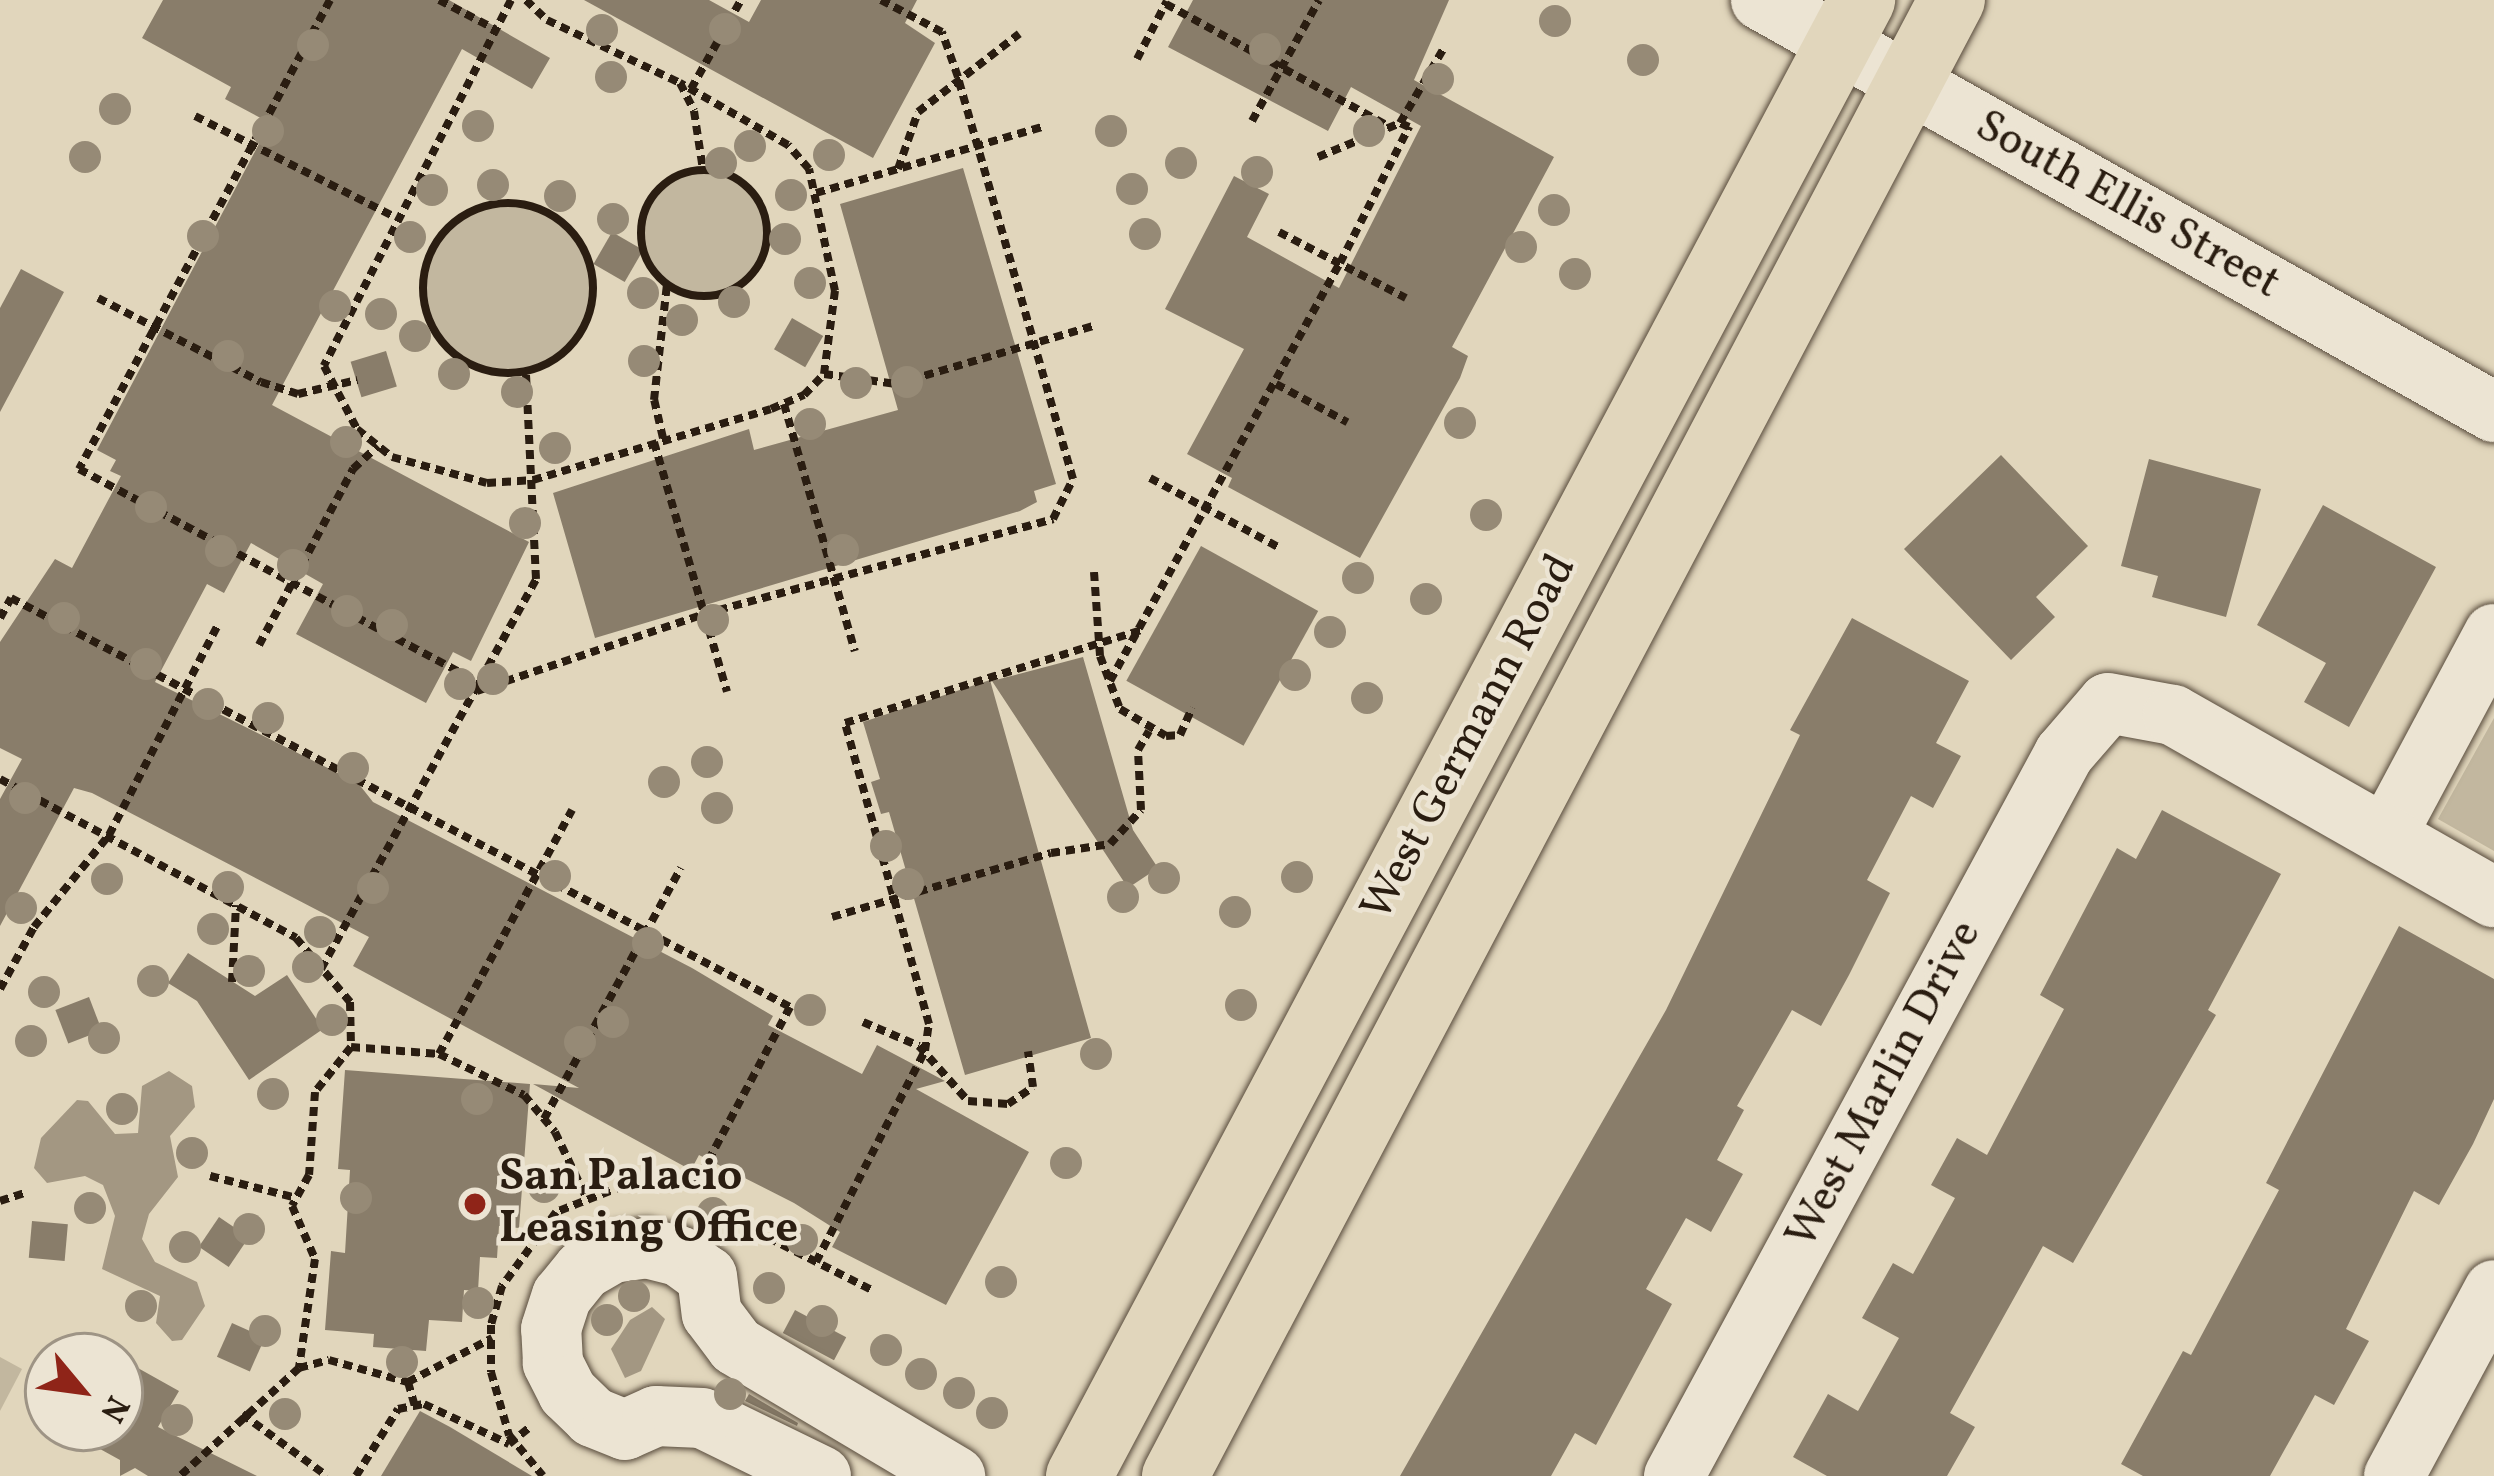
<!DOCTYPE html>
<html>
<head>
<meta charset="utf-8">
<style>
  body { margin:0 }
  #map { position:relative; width:2494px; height:1476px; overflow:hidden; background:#e1d6bc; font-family:Vollkorn,serif }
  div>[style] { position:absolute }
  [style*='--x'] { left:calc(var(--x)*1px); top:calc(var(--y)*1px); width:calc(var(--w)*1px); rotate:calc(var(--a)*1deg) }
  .green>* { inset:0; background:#c2b79f }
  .round { border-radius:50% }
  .water>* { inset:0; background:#a39782 }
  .building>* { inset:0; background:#897d6a; transform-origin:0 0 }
  .path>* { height:8px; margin-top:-4px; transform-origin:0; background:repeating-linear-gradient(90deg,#2a1d11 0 9px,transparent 0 15px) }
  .path>.ring { margin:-4px; padding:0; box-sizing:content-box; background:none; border:8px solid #2a1d11; border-radius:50% }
  .roads { filter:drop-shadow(0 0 3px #584b3c) drop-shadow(0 0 3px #584b3c) }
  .minor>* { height:60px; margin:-30px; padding:0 30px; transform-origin:30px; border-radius:30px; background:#ece4d3 }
  .major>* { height:66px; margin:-33px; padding:0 33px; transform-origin:33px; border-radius:33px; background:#e1d6bc }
  .trees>* { width:32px; height:32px; margin:-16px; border-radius:50%; background:#968a76 }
  .dots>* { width:33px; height:33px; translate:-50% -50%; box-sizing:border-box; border:6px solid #ece4d3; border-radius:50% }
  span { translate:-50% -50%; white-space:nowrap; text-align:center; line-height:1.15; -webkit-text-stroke:9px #ece4d3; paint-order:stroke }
  .street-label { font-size:45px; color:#2a1d11 }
  .poi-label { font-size:45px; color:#2a1d11; font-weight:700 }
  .left { translate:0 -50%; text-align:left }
  .north { position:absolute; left:24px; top:1332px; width:120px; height:120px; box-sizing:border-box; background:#ece4d3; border:3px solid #9e9485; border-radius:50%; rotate:119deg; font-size:33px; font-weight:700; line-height:48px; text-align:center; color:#2a1d11 }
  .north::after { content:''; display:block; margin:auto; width:42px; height:54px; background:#8f2418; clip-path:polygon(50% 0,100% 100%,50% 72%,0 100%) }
</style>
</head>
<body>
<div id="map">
  <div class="green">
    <i class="round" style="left:641px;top:170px;width:126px;height:126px"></i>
    <i class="round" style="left:423px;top:203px;width:170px;height:170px"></i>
    <i style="clip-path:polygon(2494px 718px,2494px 851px,2438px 819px)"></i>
    <i style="clip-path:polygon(0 1357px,22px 1369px,0 1411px)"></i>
  </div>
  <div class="water">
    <i style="clip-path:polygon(169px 1071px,192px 1086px,195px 1107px,170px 1136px,178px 1177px,149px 1214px,142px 1239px,155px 1262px,197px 1282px,205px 1306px,182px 1340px,172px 1341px,156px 1323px,160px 1296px,102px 1269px,115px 1216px,103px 1185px,85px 1176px,47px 1183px,34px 1168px,41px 1138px,77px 1100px,88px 1101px,115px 1134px,138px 1133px,142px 1086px)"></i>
    <i style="clip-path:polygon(652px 1307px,665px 1319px,641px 1371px,625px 1378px,611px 1349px,630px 1320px)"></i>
  </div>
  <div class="building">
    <i style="clip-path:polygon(163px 0,449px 0,550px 58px,532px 89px,462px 49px,272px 405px,529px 542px,471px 661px,453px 652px,426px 703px,296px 634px,323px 584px,251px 543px,224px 593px,207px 584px,155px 682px,358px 783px,373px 802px,692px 968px,773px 1016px,768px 1025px,862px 1074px,877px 1045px,945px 1081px,916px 1089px,1029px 1152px,946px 1305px,832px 1247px,840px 1232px,794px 1203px,699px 1155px,691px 1170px,533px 1084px,579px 1088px,353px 966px,369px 937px,92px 793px,74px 788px,0 926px,0 799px,22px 759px,0 748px,0 642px,55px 559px,72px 568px,121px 476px,110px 471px,116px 460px,97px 450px,270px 123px,225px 99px,231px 87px,142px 38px)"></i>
    <i style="clip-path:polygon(584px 0,709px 0,749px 22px,761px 0,917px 0,905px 23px,935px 43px,873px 158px)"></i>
    <i style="clip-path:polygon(1193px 0,1449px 0,1414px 80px,1554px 157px,1452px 347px,1468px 356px,1460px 378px,1360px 558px,1228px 487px,1232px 478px,1187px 454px,1244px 349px,1165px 309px,1234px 176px,1269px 194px,1247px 237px,1339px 288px,1421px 126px,1351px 87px,1328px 131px,1168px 47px)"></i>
    <i style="clip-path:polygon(963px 168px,1056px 484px,1034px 491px,1037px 502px,1020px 511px,595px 638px,553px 493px,749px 429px,754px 450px,898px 410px,840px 204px)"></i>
    <i style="left:612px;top:232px;width:36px;height:37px;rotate:30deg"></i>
    <i style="clip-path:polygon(21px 269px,64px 292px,0 412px,0 308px)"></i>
    <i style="left:792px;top:318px;width:36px;height:36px;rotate:30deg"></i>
    <i style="left:386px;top:351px;width:37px;height:37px;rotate:73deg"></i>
    <i style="clip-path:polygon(2001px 455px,2088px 546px,2036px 597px,2055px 617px,2011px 660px,1904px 549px)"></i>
    <i style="clip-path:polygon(2149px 459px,2261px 489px,2226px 617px,2152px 597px,2158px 576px,2121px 566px)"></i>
    <i style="clip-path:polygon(2323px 505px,2436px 567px,2349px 727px,2304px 702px,2326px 663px,2257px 625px)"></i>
    <i style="left:1201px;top:546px;width:134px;height:154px;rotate:29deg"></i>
    <i style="clip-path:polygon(1852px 618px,1969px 681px,1936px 743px,1961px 756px,1933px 808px,1911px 796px,1867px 880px,1890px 893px,1849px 975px,1821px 1026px,1792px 1010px,1737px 1106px,1744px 1110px,1717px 1160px,1743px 1174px,1711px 1232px,1686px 1218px,1646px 1289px,1672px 1304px,1596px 1445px,1575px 1433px,1551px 1476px,1400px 1476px,1666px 1010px,1800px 735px,1790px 730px)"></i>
    <i style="clip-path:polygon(1083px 657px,1133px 830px,1158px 868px,1128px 888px,992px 681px)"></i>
    <i style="clip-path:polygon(990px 680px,1091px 1038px,965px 1075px,889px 812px,881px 814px,871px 782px,880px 779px,863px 722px)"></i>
    <i style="clip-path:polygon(2162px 810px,2281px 874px,2208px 1010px,2216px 1015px,2073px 1263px,2043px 1246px,1950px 1413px,1975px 1427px,1947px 1476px,1827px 1476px,1793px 1457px,1828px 1394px,1858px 1411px,1899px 1338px,1862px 1318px,1893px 1263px,1913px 1274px,1955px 1198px,1931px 1185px,1957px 1138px,1987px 1155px,2064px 1009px,2040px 995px,2117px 848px,2136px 859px)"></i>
    <i style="clip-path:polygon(2399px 926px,2494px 979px,2494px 1099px,2473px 1144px,2439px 1205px,2414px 1191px,2346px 1329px,2369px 1341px,2334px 1405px,2315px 1395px,2270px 1476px,2143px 1476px,2121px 1464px,2183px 1351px,2191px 1355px,2279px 1190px,2266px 1183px)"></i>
    <i style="clip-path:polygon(188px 953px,255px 996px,287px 975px,323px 1029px,249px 1080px,197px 1001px,168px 983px)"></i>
    <i style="left:89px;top:997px;width:36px;height:36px;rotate:69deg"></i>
    <i style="clip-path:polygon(345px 1070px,530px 1084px,519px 1228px,499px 1226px,497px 1258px,480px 1257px,478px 1291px,464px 1290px,462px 1322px,429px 1320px,426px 1351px,373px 1347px,374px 1334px,325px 1330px,331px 1251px,345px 1253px,350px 1170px,338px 1169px)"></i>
    <i style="left:219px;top:1217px;width:36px;height:36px;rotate:34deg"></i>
    <i style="left:32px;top:1221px;width:36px;height:37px;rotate:5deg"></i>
    <i style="left:795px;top:1310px;width:58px;height:26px;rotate:28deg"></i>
    <i style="left:232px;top:1323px;width:36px;height:37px;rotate:24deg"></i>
    <i style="clip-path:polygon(120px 1358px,179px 1391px,158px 1427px,257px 1476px,148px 1476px,135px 1468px,120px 1476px,120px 1460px,62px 1428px,120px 1428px)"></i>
    <i style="clip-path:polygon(749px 1394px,798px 1423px,797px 1426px,745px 1401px)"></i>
    <i style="clip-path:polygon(420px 1411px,450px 1427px,532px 1476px,381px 1476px)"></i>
  </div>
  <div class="path">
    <i style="--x:330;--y:0;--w:532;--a:118.15"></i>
    <i style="--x:79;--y:469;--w:456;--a:28.1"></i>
    <i style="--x:439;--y:0;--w:63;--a:27.4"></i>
    <i style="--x:511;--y:0;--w:411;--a:117.1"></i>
    <i style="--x:324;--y:366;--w:71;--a:62.4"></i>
    <i style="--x:357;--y:429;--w:45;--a:38.7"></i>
    <i style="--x:392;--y:457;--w:98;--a:15.3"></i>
    <i style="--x:487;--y:483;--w:46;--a:-3.7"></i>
    <i style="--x:533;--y:480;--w:248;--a:-16.6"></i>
    <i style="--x:771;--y:409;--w:36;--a:-23"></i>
    <i style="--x:804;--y:395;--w:29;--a:-46"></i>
    <i style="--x:824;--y:374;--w:84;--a:-82.5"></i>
    <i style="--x:835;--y:291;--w:125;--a:-102"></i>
    <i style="--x:809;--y:169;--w:32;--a:-131"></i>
    <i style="--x:788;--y:145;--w:125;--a:-150.1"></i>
    <i style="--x:526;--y:0;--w:29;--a:44"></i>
    <i style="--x:547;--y:20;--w:147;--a:25.3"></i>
    <i style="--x:680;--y:83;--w:31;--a:63"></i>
    <i style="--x:694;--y:111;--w:60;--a:81.3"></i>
    <i style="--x:1166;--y:4;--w:256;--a:28.8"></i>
    <i style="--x:1137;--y:59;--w:65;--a:-62.7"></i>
    <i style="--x:691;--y:89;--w:102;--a:-60.7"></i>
    <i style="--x:195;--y:116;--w:224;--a:26.8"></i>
    <i style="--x:1252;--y:121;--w:138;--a:-61"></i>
    <i style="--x:1318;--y:157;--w:89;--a:-22.5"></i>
    <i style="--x:1400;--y:123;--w:89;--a:-59.7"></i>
    <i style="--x:898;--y:169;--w:60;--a:-70.7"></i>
    <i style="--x:918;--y:112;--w:128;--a:-37.7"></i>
    <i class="ring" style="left:641px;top:170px;width:118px;height:118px"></i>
    <i style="--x:816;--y:193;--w:235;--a:-16.3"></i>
    <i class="ring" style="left:423px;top:203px;width:162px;height:162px"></i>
    <i style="--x:1279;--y:232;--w:143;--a:27.5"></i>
    <i style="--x:98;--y:298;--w:183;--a:27.3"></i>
    <i style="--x:261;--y:382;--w:39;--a:18"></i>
    <i style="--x:298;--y:394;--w:61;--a:-13.3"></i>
    <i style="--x:824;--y:374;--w:73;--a:7.9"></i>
    <i style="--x:896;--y:384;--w:205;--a:-16.4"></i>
    <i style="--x:1276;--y:384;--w:81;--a:28.2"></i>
    <i style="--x:784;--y:404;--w:257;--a:74"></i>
    <i style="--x:663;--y:438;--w:39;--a:-103"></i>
    <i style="--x:654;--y:400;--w:117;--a:-83.6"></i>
    <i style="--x:654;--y:442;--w:260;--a:73.7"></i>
    <i style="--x:1150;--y:478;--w:148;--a:28.3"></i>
    <i style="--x:1094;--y:572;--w:84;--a:85.9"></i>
    <i style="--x:1100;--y:656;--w:57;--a:69.3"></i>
    <i style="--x:1120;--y:709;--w:53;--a:30.4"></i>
    <i style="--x:1166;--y:736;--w:14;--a:-4"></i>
    <i style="--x:1180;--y:735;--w:30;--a:-66"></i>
    <i style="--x:0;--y:618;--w:23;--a:-61"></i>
    <i style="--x:11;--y:598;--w:880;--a:27.7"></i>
    <i style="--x:790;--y:1007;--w:196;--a:118"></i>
    <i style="--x:698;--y:1180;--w:60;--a:180"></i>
    <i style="--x:638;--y:1180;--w:88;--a:158.7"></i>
    <i style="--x:556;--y:1212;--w:92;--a:126.1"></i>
    <i style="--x:502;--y:1286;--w:41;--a:105.8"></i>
    <i style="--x:491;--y:1325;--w:47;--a:90"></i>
    <i style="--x:491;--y:1372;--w:66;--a:74.1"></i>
    <i style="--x:509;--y:1435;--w:53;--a:50.3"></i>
    <i style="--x:259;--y:645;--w:200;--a:-61.9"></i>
    <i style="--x:353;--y:469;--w:34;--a:-43"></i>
    <i style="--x:1110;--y:681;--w:477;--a:-61.2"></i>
    <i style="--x:1340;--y:263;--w:153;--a:-63.1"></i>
    <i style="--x:1409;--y:127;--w:10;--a:-156"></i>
    <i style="--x:477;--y:691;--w:240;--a:-18.7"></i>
    <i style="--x:704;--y:614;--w:362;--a:-15.2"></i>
    <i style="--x:1053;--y:519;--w:45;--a:-63.4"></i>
    <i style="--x:1073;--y:479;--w:418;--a:-106"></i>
    <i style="--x:958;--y:77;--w:48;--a:-109.6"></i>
    <i style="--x:942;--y:32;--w:69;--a:-152.3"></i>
    <i style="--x:0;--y:779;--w:336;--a:28.2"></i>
    <i style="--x:296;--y:938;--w:84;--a:49.8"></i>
    <i style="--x:350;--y:1002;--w:45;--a:88.7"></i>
    <i style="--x:351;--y:1047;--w:58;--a:128.7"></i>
    <i style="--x:315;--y:1092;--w:83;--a:94.1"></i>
    <i style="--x:309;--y:1175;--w:35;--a:119"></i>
    <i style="--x:292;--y:1206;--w:58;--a:66.5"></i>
    <i style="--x:315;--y:1259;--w:110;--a:98.4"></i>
    <i style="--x:299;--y:1368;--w:161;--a:137.8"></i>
    <i style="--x:832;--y:917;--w:228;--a:-16.3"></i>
    <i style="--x:1051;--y:853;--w:60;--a:-8.7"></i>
    <i style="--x:1110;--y:844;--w:46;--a:-47.6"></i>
    <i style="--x:1141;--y:810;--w:60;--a:-92.9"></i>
    <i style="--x:1138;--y:750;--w:22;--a:-60"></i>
    <i style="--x:321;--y:969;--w:445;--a:-61.1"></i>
    <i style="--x:536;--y:579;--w:207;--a:-92.8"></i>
    <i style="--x:232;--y:982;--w:77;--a:-87"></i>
    <i style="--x:0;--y:989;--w:71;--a:-61.3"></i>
    <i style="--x:34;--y:927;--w:119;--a:-50.8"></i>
    <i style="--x:109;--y:835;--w:239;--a:-62.6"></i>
    <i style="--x:863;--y:1022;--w:61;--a:23.2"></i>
    <i style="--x:919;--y:1046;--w:74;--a:48.3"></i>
    <i style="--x:968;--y:1101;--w:40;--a:4.3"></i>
    <i style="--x:1008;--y:1104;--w:30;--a:-34"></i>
    <i style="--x:1033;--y:1087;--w:36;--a:-98"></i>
    <i style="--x:351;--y:1047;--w:88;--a:4.5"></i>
    <i style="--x:439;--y:1054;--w:94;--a:25.8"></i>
    <i style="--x:524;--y:1095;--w:48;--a:50"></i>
    <i style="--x:555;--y:1132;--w:74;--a:64.5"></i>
    <i style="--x:439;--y:1054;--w:278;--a:-61.4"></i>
    <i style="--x:544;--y:1119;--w:286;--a:-61.4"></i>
    <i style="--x:210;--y:1176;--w:89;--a:14.3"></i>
    <i style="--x:0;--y:1201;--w:25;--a:-18"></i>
    <i style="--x:755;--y:1231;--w:133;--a:26.8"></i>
    <i style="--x:816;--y:1262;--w:237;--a:-62.7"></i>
    <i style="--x:925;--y:1051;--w:27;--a:-82"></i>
    <i style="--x:929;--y:1024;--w:313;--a:-105.6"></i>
    <i style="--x:845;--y:723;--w:310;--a:-17.4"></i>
    <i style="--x:299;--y:1368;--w:31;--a:-15"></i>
    <i style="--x:329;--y:1360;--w:82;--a:15.6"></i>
    <i style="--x:408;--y:1382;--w:95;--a:-27.6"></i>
    <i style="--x:408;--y:1382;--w:25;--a:74"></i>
    <i style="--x:242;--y:1414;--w:105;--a:36.1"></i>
    <i style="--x:356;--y:1476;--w:79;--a:-57.9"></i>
    <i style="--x:398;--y:1409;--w:26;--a:-11"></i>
    <i style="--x:424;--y:1404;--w:94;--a:25.2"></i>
    <i style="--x:509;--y:1444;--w:28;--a:-39"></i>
  </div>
  <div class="roads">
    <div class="minor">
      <i style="--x:1761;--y:0;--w:841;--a:29.34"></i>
      <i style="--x:2386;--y:836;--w:229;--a:-61.9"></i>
      <i style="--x:821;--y:1476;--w:132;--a:-154"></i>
      <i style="--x:702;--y:1418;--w:46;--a:-177.5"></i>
      <i style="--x:656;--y:1416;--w:34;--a:156"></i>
      <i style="--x:625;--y:1430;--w:35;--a:-158"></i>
      <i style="--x:593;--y:1417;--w:35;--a:-136"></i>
      <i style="--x:568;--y:1393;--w:34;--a:-117"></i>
      <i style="--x:553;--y:1363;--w:34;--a:-93"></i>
      <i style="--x:551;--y:1329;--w:35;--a:-72"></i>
      <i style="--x:562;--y:1296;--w:33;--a:-51"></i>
      <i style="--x:583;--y:1270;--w:34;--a:-30"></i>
      <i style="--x:612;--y:1253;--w:34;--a:-8"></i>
      <i style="--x:646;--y:1248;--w:34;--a:14"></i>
      <i style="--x:679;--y:1256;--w:34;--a:36"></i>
      <i style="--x:707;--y:1276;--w:38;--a:83"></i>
      <i style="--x:712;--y:1314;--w:40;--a:53"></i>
      <i style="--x:736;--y:1346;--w:255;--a:30.7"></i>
      <i style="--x:1674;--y:1476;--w:821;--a:-61.62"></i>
      <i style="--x:2064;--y:754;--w:67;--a:-49.2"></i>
      <i style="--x:2108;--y:703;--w:66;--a:10.5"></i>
      <i style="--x:2173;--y:715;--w:369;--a:29.6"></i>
      <i style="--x:2394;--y:1476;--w:211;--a:-61.7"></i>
    </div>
    <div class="major">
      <i style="--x:1079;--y:1476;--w:1671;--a:-62.05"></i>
      <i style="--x:1175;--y:1476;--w:1668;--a:-62.24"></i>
    </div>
  </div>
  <div class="trees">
    <i style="left:1555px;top:21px"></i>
    <i style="left:725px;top:29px"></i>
    <i style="left:602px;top:30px"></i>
    <i style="left:313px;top:45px"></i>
    <i style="left:1265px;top:49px"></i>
    <i style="left:1643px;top:60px"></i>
    <i style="left:611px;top:77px"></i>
    <i style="left:1438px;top:79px"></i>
    <i style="left:115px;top:109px"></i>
    <i style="left:478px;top:126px"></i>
    <i style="left:268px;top:131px"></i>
    <i style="left:1111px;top:131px"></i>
    <i style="left:1369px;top:131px"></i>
    <i style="left:750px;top:146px"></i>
    <i style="left:829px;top:155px"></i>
    <i style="left:85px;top:157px"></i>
    <i style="left:721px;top:163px"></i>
    <i style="left:1181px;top:163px"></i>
    <i style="left:1257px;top:172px"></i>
    <i style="left:493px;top:185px"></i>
    <i style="left:1132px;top:189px"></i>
    <i style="left:432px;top:190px"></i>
    <i style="left:791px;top:195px"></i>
    <i style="left:560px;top:196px"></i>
    <i style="left:1554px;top:210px"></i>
    <i style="left:613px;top:219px"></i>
    <i style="left:1145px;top:234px"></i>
    <i style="left:203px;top:236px"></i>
    <i style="left:410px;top:237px"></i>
    <i style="left:785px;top:239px"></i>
    <i style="left:1521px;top:247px"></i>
    <i style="left:1575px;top:274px"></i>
    <i style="left:810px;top:283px"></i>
    <i style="left:643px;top:293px"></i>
    <i style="left:734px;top:302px"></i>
    <i style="left:335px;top:306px"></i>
    <i style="left:381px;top:314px"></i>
    <i style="left:682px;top:320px"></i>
    <i style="left:415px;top:336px"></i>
    <i style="left:228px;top:356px"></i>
    <i style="left:644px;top:361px"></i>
    <i style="left:454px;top:374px"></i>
    <i style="left:907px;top:382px"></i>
    <i style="left:856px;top:383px"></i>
    <i style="left:517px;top:392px"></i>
    <i style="left:1460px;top:423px"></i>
    <i style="left:810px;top:424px"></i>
    <i style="left:346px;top:442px"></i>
    <i style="left:555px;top:448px"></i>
    <i style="left:151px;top:507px"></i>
    <i style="left:1486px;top:515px"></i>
    <i style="left:525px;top:523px"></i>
    <i style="left:843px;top:550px"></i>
    <i style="left:221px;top:551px"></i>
    <i style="left:293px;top:565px"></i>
    <i style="left:1358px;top:578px"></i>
    <i style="left:1426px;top:599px"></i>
    <i style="left:347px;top:611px"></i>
    <i style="left:64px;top:618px"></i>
    <i style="left:713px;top:620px"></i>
    <i style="left:392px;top:625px"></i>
    <i style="left:1330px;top:632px"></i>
    <i style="left:146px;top:664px"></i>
    <i style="left:1295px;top:675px"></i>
    <i style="left:493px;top:679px"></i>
    <i style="left:460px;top:684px"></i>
    <i style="left:1367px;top:698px"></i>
    <i style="left:208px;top:704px"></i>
    <i style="left:268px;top:718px"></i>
    <i style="left:707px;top:762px"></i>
    <i style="left:353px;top:768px"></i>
    <i style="left:664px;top:782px"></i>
    <i style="left:25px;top:798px"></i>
    <i style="left:717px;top:808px"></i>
    <i style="left:886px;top:846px"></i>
    <i style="left:555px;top:876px"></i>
    <i style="left:1297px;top:877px"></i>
    <i style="left:1164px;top:878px"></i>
    <i style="left:107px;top:879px"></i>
    <i style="left:908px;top:884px"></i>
    <i style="left:228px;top:887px"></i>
    <i style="left:373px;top:888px"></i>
    <i style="left:1123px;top:897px"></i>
    <i style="left:21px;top:908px"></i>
    <i style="left:1235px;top:912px"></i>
    <i style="left:213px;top:929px"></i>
    <i style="left:320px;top:932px"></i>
    <i style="left:648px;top:943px"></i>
    <i style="left:308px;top:967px"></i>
    <i style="left:249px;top:971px"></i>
    <i style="left:153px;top:981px"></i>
    <i style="left:44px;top:992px"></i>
    <i style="left:1241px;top:1005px"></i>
    <i style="left:810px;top:1010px"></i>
    <i style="left:332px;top:1020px"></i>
    <i style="left:613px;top:1022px"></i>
    <i style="left:104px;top:1038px"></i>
    <i style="left:31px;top:1041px"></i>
    <i style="left:580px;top:1042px"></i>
    <i style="left:1096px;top:1054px"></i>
    <i style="left:273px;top:1094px"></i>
    <i style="left:477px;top:1099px"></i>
    <i style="left:122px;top:1109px"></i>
    <i style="left:192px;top:1153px"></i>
    <i style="left:1066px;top:1163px"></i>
    <i style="left:544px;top:1187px"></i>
    <i style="left:356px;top:1198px"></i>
    <i style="left:90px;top:1208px"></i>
    <i style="left:713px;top:1213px"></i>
    <i style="left:249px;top:1229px"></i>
    <i style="left:802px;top:1240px"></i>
    <i style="left:185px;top:1247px"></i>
    <i style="left:1001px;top:1282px"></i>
    <i style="left:769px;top:1288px"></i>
    <i style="left:634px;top:1296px"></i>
    <i style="left:478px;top:1303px"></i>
    <i style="left:141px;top:1306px"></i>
    <i style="left:607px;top:1320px"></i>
    <i style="left:822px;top:1321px"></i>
    <i style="left:265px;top:1331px"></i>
    <i style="left:886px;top:1350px"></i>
    <i style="left:402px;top:1362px"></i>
    <i style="left:921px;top:1374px"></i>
    <i style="left:959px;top:1393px"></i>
    <i style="left:730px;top:1394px"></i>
    <i style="left:992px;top:1413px"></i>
    <i style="left:285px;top:1414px"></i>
    <i style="left:177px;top:1420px"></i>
  </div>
  <div class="dots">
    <i style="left:475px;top:1204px;background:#8f2418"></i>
  </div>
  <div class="street-label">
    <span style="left:2127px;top:206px;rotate:29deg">South Ellis Street</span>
    <span style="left:1470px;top:738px;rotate:-62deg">West Germann Road</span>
    <span style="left:1885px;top:1085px;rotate:-62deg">West Marlin Drive</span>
  </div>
  <div class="poi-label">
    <span class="left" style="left:499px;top:1204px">San Palacio<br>Leasing Office</span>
  </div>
  <div class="north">N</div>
</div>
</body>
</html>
